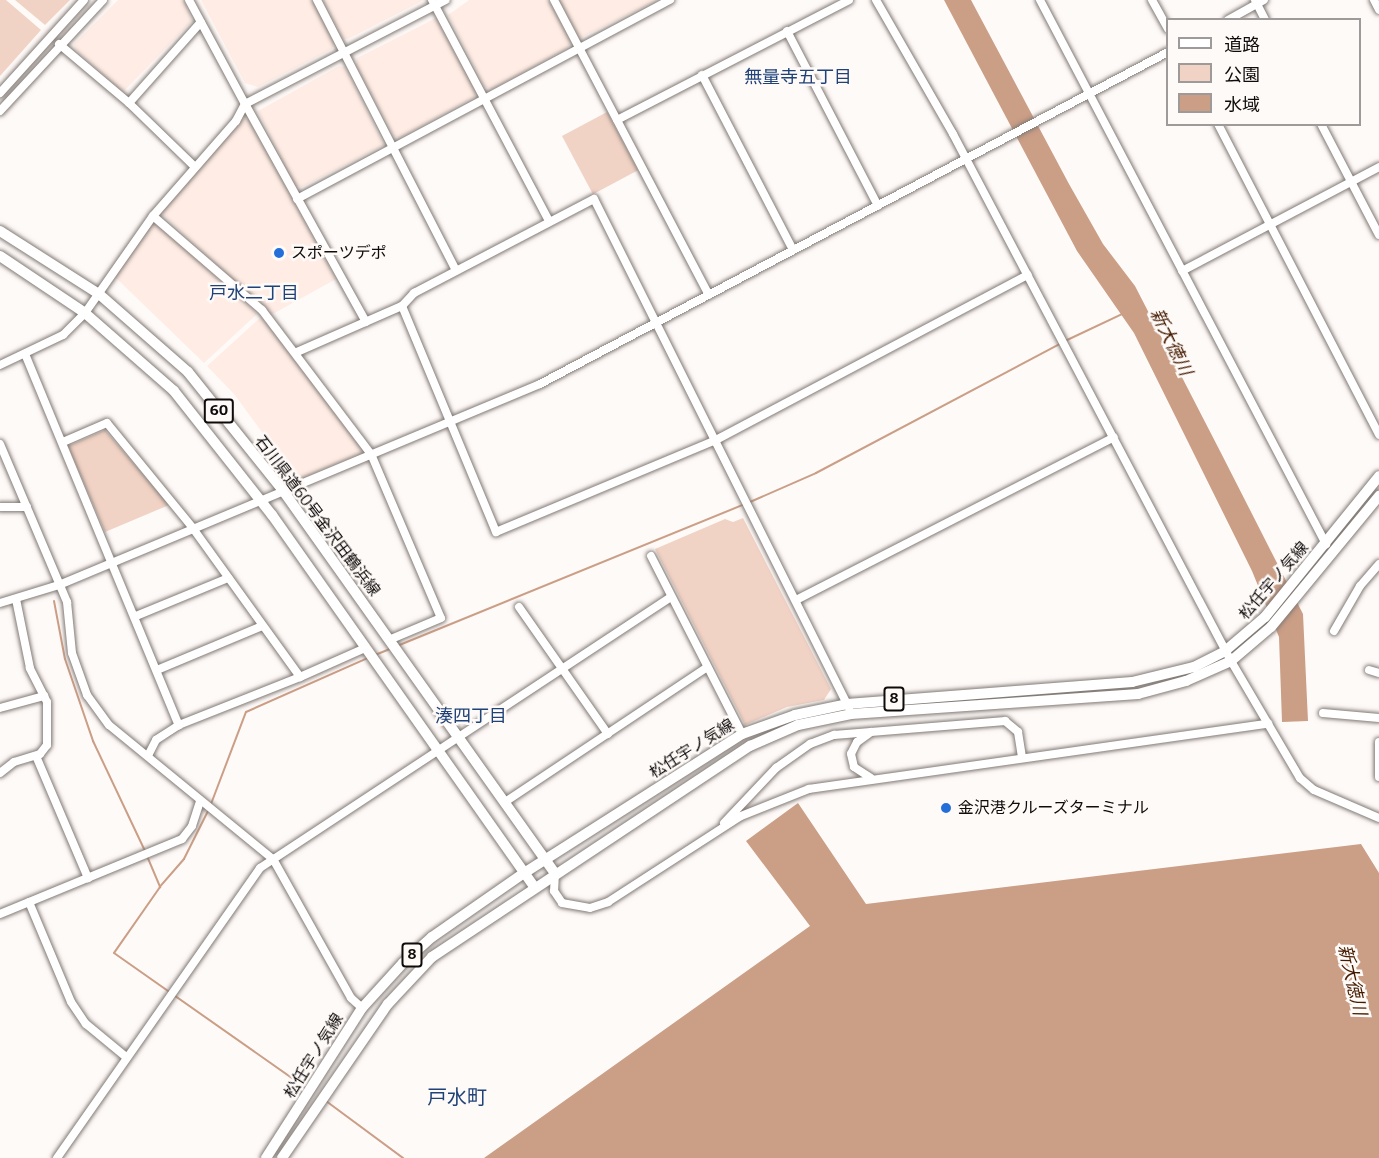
<!DOCTYPE html>
<html>
<head>
<meta charset="utf-8">
<style>
  body { margin:0 }
  #map { position:relative; width:1379px; height:1158px; overflow:hidden; background:#fefaf8; font-family:Bitter,"Noto Sans JP",serif }
  div>[style] { position:absolute }
  [style*='--x'] { left:calc(var(--x)*1px); top:calc(var(--y)*1px); width:calc(var(--w)*1px); rotate:calc(var(--a)*1deg) }
  .built>* { inset:0; background:#ffede5 }
  .green>* { inset:0; background:#f1d3c5; transform-origin:0 0 }
  .water>* { inset:0; background:#cb9e86 }
  .stream>* { height:2px; margin:-1px; padding:0 1px; transform-origin:1px; border-radius:1px; background:#cb9e86 }
  .roads { filter:drop-shadow(0 0 2px #817974) drop-shadow(0 0 2px #817974) }
  .minor>* { height:8px; margin:-4px; padding:0 4px; transform-origin:4px; border-radius:4px; background:#fff }
  .major>* { height:10px; margin:-5px; padding:0 5px; transform-origin:5px; border-radius:5px; background:#fff }
  .dots>* { width:16px; height:16px; translate:-50% -50%; box-sizing:border-box; border:3px solid #fefaf8; border-radius:50% }
  span { translate:-50% -50%; white-space:nowrap; text-align:center; line-height:1.15; -webkit-text-stroke:5px #fefaf8; paint-order:stroke }
  .shield-label span { padding:2px 4px; background:#fefaf8; border:2px solid; border-radius:4px; -webkit-text-stroke-width:0 }
  .shield-label { font-size:15px; color:#0e0b0a; font-weight:700 }
  .poi-label { font-size:16px; color:#0e0b0a }
  .left { translate:0 -50%; text-align:left }
  .street-label { font-size:16px; color:#0e0b0a }
  .neighbourhood-label { font-size:18px; color:#1f4278 }
  .water-label { font-size:18px; color:#461c01; font-style:italic }
  .quarter-label { font-size:20px; color:#1f4278 }
  .legend { position:absolute; left:1166px; top:18px; width:195px; height:108px; box-sizing:border-box; background:#fefaf8; border:2px solid #9e9a99; margin:0; padding:8px 10px; list-style:none; font-size:18px; color:#0e0b0a }
  .legend li { display:flex; align-items:center; gap:12px; height:30px }
  .legend b { width:30px; border:2px solid #9e9a99 }
</style>
</head>
<body>
<div id="map">
  <div class="built">
    <i style="clip-path:polygon(118px 0,184px 0,192px 21px,123px 92px,76px 50px,74px 44px)"></i>
    <i style="clip-path:polygon(201px 0,312px 0,334px 43px,332px 49px,258px 87px,245px 83px)"></i>
    <i style="clip-path:polygon(323px 0,424px 0,348px 39px,343px 38px)"></i>
    <i style="clip-path:polygon(469px 0,548px 0,571px 42px,567px 48px,492px 89px,485px 87px,448px 15px)"></i>
    <i style="clip-path:polygon(559px 0,658px 0,580px 38px)"></i>
    <i style="clip-path:polygon(436px 18px,476px 92px,474px 97px,399px 138px,394px 136px,356px 65px,357px 58px)"></i>
    <i style="clip-path:polygon(339px 66px,345px 67px,384px 145px,302px 187px,295px 186px,258px 111px)"></i>
    <i style="clip-path:polygon(243px 119px,248px 119px,336px 279px,271px 315px,163px 215px,162px 210px)"></i>
    <i style="clip-path:polygon(150px 223px,158px 225px,257px 314px,204px 363px,115px 277px)"></i>
    <i style="clip-path:polygon(261px 317px,363px 447px,360px 454px,300px 479px,295px 477px,234px 394px,207px 366px)"></i>
  </div>
  <div class="green">
    <i style="clip-path:polygon(0 0,6px 0,41px 30px,0 76px)"></i>
    <i style="clip-path:polygon(15px 0,70px 0,45px 25px)"></i>
    <i style="left:607px;top:112px;width:66px;height:51px;rotate:62deg"></i>
    <i style="clip-path:polygon(105px 430px,169px 505px,105px 532px,68px 446px)"></i>
    <i style="clip-path:polygon(743px 518px,831px 689px,824px 700px,787px 707px,745px 725px,655px 549px,725px 519px,733px 522px)"></i>
  </div>
  <div class="water">
    <i style="clip-path:polygon(944px 0,971px 0,1069px 184px,1103px 244px,1135px 286px,1221px 453px,1303px 614px,1308px 721px,1282px 722px,1279px 637px,1252px 571px,1134px 333px,1077px 251px)"></i>
    <i style="clip-path:polygon(798px 803px,866px 904px,1361px 844px,1379px 873px,1379px 1158px,484px 1158px,810px 926px,746px 841px)"></i>
  </div>
  <div class="stream">
    <i style="--x:1065;--y:341;--w:63;--a:-25.3"></i>
    <i style="--x:750;--y:502;--w:72;--a:-23.7"></i>
    <i style="--x:816;--y:473;--w:276;--a:-27.9"></i>
    <i style="--x:54;--y:601;--w:59;--a:79.3"></i>
    <i style="--x:65;--y:659;--w:87;--a:71.1"></i>
    <i style="--x:93;--y:741;--w:122;--a:64.7"></i>
    <i style="--x:397;--y:646;--w:376;--a:-22.2"></i>
    <i style="--x:375;--y:655;--w:18;--a:-22"></i>
    <i style="--x:211;--y:804;--w:98;--a:-69.2"></i>
    <i style="--x:246;--y:712;--w:136;--a:-23.9"></i>
    <i style="--x:209;--y:809;--w:56;--a:116.6"></i>
    <i style="--x:184;--y:859;--w:37;--a:131"></i>
    <i style="--x:160;--y:887;--w:80;--a:124.9"></i>
    <i style="--x:114;--y:953;--w:235;--a:35.1"></i>
    <i style="--x:147;--y:856;--w:34;--a:67"></i>
    <i style="--x:326;--y:1101;--w:96;--a:36.5"></i>
  </div>
  <div class="roads">
    <div class="minor">
      <i style="--x:317;--y:0;--w:304;--a:62.8"></i>
      <i style="--x:432;--y:0;--w:250;--a:62.1"></i>
      <i style="--x:554;--y:0;--w:333;--a:62.3"></i>
      <i style="--x:876;--y:0;--w:155;--a:60.1"></i>
      <i style="--x:953;--y:134;--w:596;--a:62.19"></i>
      <i style="--x:1231;--y:661;--w:136;--a:59.5"></i>
      <i style="--x:1300;--y:778;--w:18;--a:41"></i>
      <i style="--x:1314;--y:790;--w:71;--a:23.3"></i>
      <i style="--x:1040;--y:0;--w:615;--a:62.27"></i>
      <i style="--x:1152;--y:0;--w:33;--a:61"></i>
      <i style="--x:1255;--y:0;--w:22;--a:63"></i>
      <i style="--x:1374;--y:0;--w:11;--a:63"></i>
      <i style="--x:1228;--y:20;--w:41;--a:-29.1"></i>
      <i style="--x:787;--y:31;--w:197;--a:62.5"></i>
      <i style="--x:59;--y:44;--w:92;--a:40.1"></i>
      <i style="--x:129;--y:103;--w:91;--a:44.1"></i>
      <i style="--x:702;--y:75;--w:197;--a:62.5"></i>
      <i style="--x:0;--y:93;--w:125;--a:-47.9"></i>
      <i style="--x:129;--y:103;--w:108;--a:-48.4"></i>
      <i style="--x:0;--y:111;--w:151;--a:-47.1"></i>
      <i style="--x:617;--y:120;--w:261;--a:-27.3"></i>
      <i style="--x:1218;--y:124;--w:350;--a:62.6"></i>
      <i style="--x:1321;--y:124;--w:125;--a:62.4"></i>
      <i style="--x:297;--y:199;--w:423;--a:-28.1"></i>
      <i style="--x:153;--y:216;--w:144;--a:40.8"></i>
      <i style="--x:262;--y:310;--w:181;--a:52.9"></i>
      <i style="--x:371;--y:454;--w:178;--a:66.9"></i>
      <i style="--x:441;--y:618;--w:56;--a:157.1"></i>
      <i style="--x:1182;--y:271;--w:223;--a:-27.8"></i>
      <i style="--x:402;--y:306;--w:245;--a:67.4"></i>
      <i style="--x:496;--y:532;--w:236;--a:-22.7"></i>
      <i style="--x:714;--y:441;--w:355;--a:-27.9"></i>
      <i style="--x:366;--y:322;--w:249;--a:-119"></i>
      <i style="--x:245;--y:104;--w:226;--a:-27.4"></i>
      <i style="--x:297;--y:352;--w:115;--a:-23.7"></i>
      <i style="--x:402;--y:306;--w:18;--a:-47"></i>
      <i style="--x:414;--y:293;--w:203;--a:-27.6"></i>
      <i style="--x:594;--y:199;--w:569;--a:63.39"></i>
      <i style="--x:25;--y:354;--w:402;--a:67.5"></i>
      <i style="--x:0;--y:365;--w:70;--a:-25.5"></i>
      <i style="--x:63;--y:335;--w:31;--a:-45"></i>
      <i style="--x:85;--y:313;--w:118;--a:-55"></i>
      <i style="--x:153;--y:216;--w:126;--a:-48.9"></i>
      <i style="--x:236;--y:121;--w:19;--a:-62"></i>
      <i style="--x:245;--y:104;--w:118;--a:-118.3"></i>
      <i style="--x:63;--y:442;--w:48;--a:-23.4"></i>
      <i style="--x:107;--y:423;--w:134;--a:50.7"></i>
      <i style="--x:192;--y:527;--w:185;--a:54.2"></i>
      <i style="--x:300;--y:677;--w:130;--a:158.4"></i>
      <i style="--x:179;--y:725;--w:27;--a:147"></i>
      <i style="--x:156;--y:740;--w:18;--a:117"></i>
      <i style="--x:0;--y:444;--w:172;--a:67"></i>
      <i style="--x:67;--y:602;--w:51;--a:84.4"></i>
      <i style="--x:72;--y:653;--w:45;--a:70.3"></i>
      <i style="--x:87;--y:695;--w:37;--a:54"></i>
      <i style="--x:109;--y:725;--w:212;--a:39.3"></i>
      <i style="--x:273;--y:859;--w:159;--a:60.7"></i>
      <i style="--x:351;--y:998;--w:15;--a:42"></i>
      <i style="--x:0;--y:507;--w:27;--a:0"></i>
      <i style="--x:651;--y:556;--w:200;--a:62.9"></i>
      <i style="--x:796;--y:600;--w:357;--a:-27.1"></i>
      <i style="--x:0;--y:603;--w:62;--a:-17"></i>
      <i style="--x:59;--y:585;--w:521;--a:-22.68"></i>
      <i style="--x:540;--y:384;--w:710;--a:-27.86"></i>
      <i style="--x:519;--y:607;--w:155;--a:55"></i>
      <i style="--x:136;--y:616;--w:100;--a:-22.4"></i>
      <i style="--x:1334;--y:631;--w:52;--a:-60"></i>
      <i style="--x:1360;--y:586;--w:29;--a:-49"></i>
      <i style="--x:157;--y:670;--w:114;--a:-22.7"></i>
      <i style="--x:1369;--y:670;--w:10;--a:17"></i>
      <i style="--x:300;--y:677;--w:71;--a:-24"></i>
      <i style="--x:0;--y:708;--w:46;--a:-15.3"></i>
      <i style="--x:1323;--y:713;--w:56;--a:5.1"></i>
      <i style="--x:871;--y:732;--w:17;--a:144"></i>
      <i style="--x:857;--y:742;--w:13;--a:117"></i>
      <i style="--x:851;--y:754;--w:13;--a:77"></i>
      <i style="--x:854;--y:767;--w:20;--a:33"></i>
      <i style="--x:1379;--y:742;--w:35;--a:90"></i>
      <i style="--x:36;--y:756;--w:133;--a:66.9"></i>
      <i style="--x:0;--y:773;--w:18;--a:-38"></i>
      <i style="--x:14;--y:762;--w:27;--a:-17"></i>
      <i style="--x:40;--y:754;--w:11;--a:-52"></i>
      <i style="--x:47;--y:745;--w:43;--a:-90"></i>
      <i style="--x:47;--y:702;--w:38;--a:-117"></i>
      <i style="--x:30;--y:668;--w:70;--a:-101.5"></i>
      <i style="--x:505;--y:802;--w:242;--a:-33.7"></i>
      <i style="--x:724;--y:823;--w:76;--a:-46.6"></i>
      <i style="--x:776;--y:768;--w:42;--a:-35.2"></i>
      <i style="--x:810;--y:744;--w:26;--a:-21"></i>
      <i style="--x:834;--y:735;--w:172;--a:-4.7"></i>
      <i style="--x:1005;--y:721;--w:17;--a:40"></i>
      <i style="--x:1018;--y:732;--w:26;--a:81"></i>
      <i style="--x:555;--y:873;--w:18;--a:93"></i>
      <i style="--x:554;--y:891;--w:14;--a:56"></i>
      <i style="--x:562;--y:903;--w:28;--a:10"></i>
      <i style="--x:590;--y:908;--w:19;--a:-18"></i>
      <i style="--x:608;--y:902;--w:158;--a:-32.9"></i>
      <i style="--x:741;--y:816;--w:73;--a:-21.7"></i>
      <i style="--x:809;--y:789;--w:464;--a:-8.1"></i>
      <i style="--x:29;--y:902;--w:108;--a:67.2"></i>
      <i style="--x:71;--y:1002;--w:27;--a:56"></i>
      <i style="--x:86;--y:1024;--w:52;--a:39.5"></i>
      <i style="--x:0;--y:914;--w:197;--a:-22.4"></i>
      <i style="--x:182;--y:839;--w:16;--a:-52"></i>
      <i style="--x:192;--y:826;--w:26;--a:-72"></i>
      <i style="--x:57;--y:1158;--w:354;--a:-55"></i>
      <i style="--x:260;--y:868;--w:492;--a:-33.4"></i>
    </div>
    <div class="major">
      <i style="--x:0;--y:231;--w:117;--a:32.5"></i>
      <i style="--x:99;--y:294;--w:118;--a:41.2"></i>
      <i style="--x:188;--y:372;--w:154;--a:51.3"></i>
      <i style="--x:284;--y:492;--w:468;--a:54.6"></i>
      <i style="--x:0;--y:256;--w:102;--a:33.8"></i>
      <i style="--x:85;--y:313;--w:118;--a:41.2"></i>
      <i style="--x:174;--y:391;--w:158;--a:51.7"></i>
      <i style="--x:272;--y:515;--w:454;--a:54.8"></i>
      <i style="--x:266;--y:1158;--w:178;--a:-57.4"></i>
      <i style="--x:362;--y:1008;--w:61;--a:-47.7"></i>
      <i style="--x:403;--y:963;--w:39;--a:-42"></i>
      <i style="--x:432;--y:937;--w:112;--a:-34.8"></i>
      <i style="--x:524;--y:873;--w:259;--a:-32.5"></i>
      <i style="--x:742;--y:734;--w:56;--a:-19.7"></i>
      <i style="--x:795;--y:715;--w:53;--a:-11.9"></i>
      <i style="--x:847;--y:704;--w:286;--a:-4.4"></i>
      <i style="--x:1132;--y:682;--w:64;--a:-13.6"></i>
      <i style="--x:1194;--y:667;--w:35;--a:-27"></i>
      <i style="--x:1225;--y:651;--w:52;--a:-40.4"></i>
      <i style="--x:1265;--y:617;--w:181;--a:-51"></i>
      <i style="--x:282;--y:1158;--w:187;--a:-55.5"></i>
      <i style="--x:388;--y:1004;--w:64;--a:-46.9"></i>
      <i style="--x:432;--y:957;--w:382;--a:-33.6"></i>
      <i style="--x:750;--y:746;--w:52;--a:-23.6"></i>
      <i style="--x:798;--y:725;--w:54;--a:-11.7"></i>
      <i style="--x:851;--y:714;--w:288;--a:-4"></i>
      <i style="--x:1138;--y:694;--w:50;--a:-15.2"></i>
      <i style="--x:1186;--y:681;--w:49;--a:-24"></i>
      <i style="--x:1231;--y:661;--w:52;--a:-40.4"></i>
      <i style="--x:1271;--y:627;--w:170;--a:-50.5"></i>
    </div>
  </div>
  <div class="dots">
    <i style="left:279px;top:253px;background:#246eda"></i>
    <i style="left:946px;top:808px;background:#246eda"></i>
  </div>
  <div class="shield-label">
    <span style="left:219px;top:411px">60</span>
    <span style="left:894px;top:699px">8</span>
    <span style="left:412px;top:955px">8</span>
  </div>
  <div class="poi-label">
    <span class="left" style="left:291px;top:253px">スポーツデポ</span>
    <span class="left" style="left:958px;top:808px">金沢港クルーズターミナル</span>
  </div>
  <div class="street-label">
    <span style="left:317px;top:516px;rotate:53deg">石川県道60号金沢田鶴浜線</span>
    <span style="left:1274px;top:581px;rotate:-49deg">松任宇ノ気線</span>
    <span style="left:692px;top:749px;rotate:-32deg">松任宇ノ気線</span>
    <span style="left:314px;top:1056px;rotate:-58deg">松任宇ノ気線</span>
  </div>
  <div class="neighbourhood-label">
    <span style="left:798px;top:77px">無量寺五丁目</span>
    <span style="left:254px;top:293px">戸水二丁目</span>
    <span style="left:471px;top:716px">湊四丁目</span>
  </div>
  <div class="water-label">
    <span style="left:1171px;top:342px;rotate:64deg">新大徳川</span>
    <span style="left:1352px;top:980px;rotate:77deg">新大徳川</span>
  </div>
  <div class="quarter-label">
    <span style="left:457px;top:1097px">戸水町</span>
  </div>
  <ul class="legend">
  <li><b style="height:8px;background:#fff"></b>道路</li>
  <li><b style="height:16px;background:#f1d3c5"></b>公園</li>
  <li><b style="height:16px;background:#cb9e86"></b>水域</li>
  </ul>
</div>
</body>
</html>
